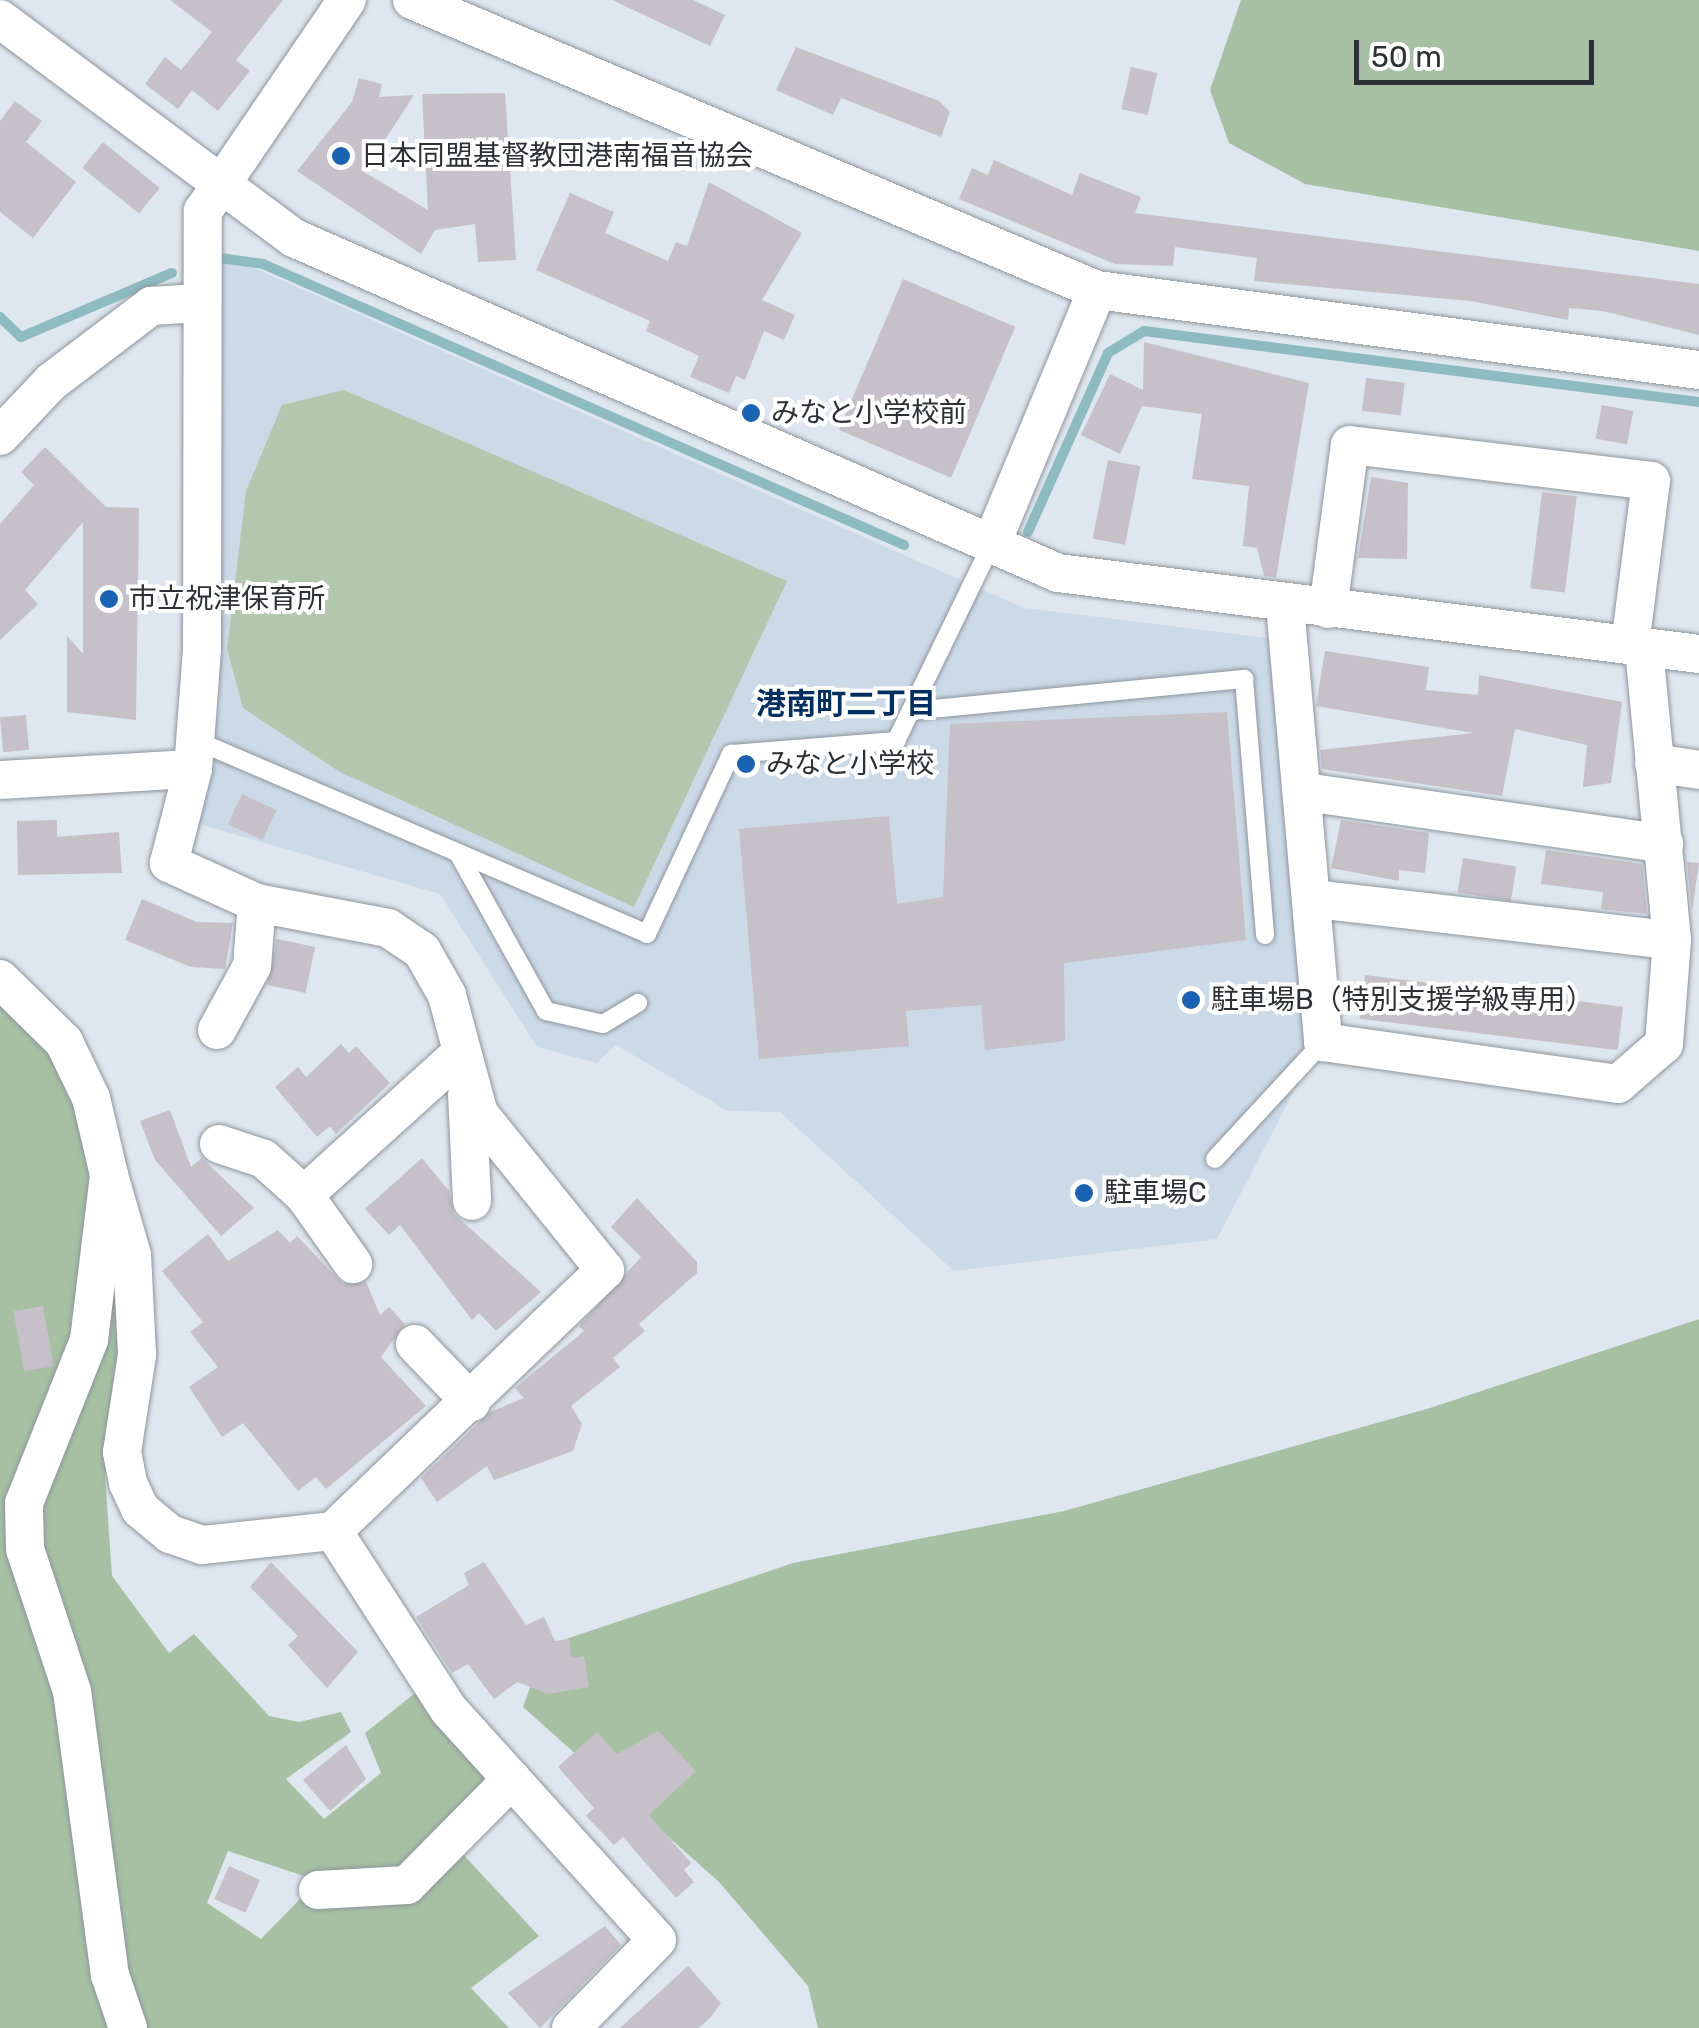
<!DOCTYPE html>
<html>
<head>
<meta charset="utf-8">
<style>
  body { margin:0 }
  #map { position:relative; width:1699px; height:2028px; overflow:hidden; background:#dee6ef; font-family:Rubik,"Noto Sans JP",sans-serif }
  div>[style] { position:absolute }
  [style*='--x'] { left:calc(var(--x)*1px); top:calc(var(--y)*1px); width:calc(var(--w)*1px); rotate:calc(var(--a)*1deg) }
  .built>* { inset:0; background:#ccdae7 }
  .green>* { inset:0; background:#b2c7ae }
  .forest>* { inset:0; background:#a7c0a3 }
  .stream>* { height:10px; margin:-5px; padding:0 5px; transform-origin:5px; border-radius:5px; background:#8dbbc0 }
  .building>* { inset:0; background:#c6c0c9; transform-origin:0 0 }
  .roads { filter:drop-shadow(0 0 2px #8d959d) drop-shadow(0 0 2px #8d959d) }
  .service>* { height:18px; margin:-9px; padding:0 9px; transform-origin:9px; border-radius:9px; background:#fff }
  .minor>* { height:38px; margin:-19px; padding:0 19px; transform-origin:19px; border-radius:19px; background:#fff }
  .dots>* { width:28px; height:28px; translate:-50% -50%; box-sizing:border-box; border:5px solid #fff; border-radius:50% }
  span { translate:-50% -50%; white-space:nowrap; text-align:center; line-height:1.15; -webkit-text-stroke:8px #fff; paint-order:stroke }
  .poi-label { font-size:28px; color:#2d3034 }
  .left { translate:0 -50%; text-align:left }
  .neighbourhood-label { font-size:30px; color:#002e5f; font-weight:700 }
  .scale { position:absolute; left:1354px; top:40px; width:240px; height:45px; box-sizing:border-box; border:5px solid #2d3034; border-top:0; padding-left:12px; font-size:30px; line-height:35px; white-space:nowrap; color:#2d3034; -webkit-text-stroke:8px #fff; paint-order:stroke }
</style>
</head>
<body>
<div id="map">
  <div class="built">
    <i style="clip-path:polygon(238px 261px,1024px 608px,1268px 638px,1317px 1047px,1217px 1239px,954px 1271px,780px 1112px,728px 1111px,616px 1045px,597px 1063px,537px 1047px,440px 894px,196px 823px,220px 706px,219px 264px)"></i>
  </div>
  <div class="green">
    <i style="clip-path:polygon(344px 390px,787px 581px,634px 907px,340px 772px,243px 708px,227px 649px,246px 491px,282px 405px)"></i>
  </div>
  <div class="forest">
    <i style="clip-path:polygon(1241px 0,1699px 0,1699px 251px,1305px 184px,1229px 143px,1210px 90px)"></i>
    <i style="clip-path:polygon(0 992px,58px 1046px,95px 1161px,130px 1354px,105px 1476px,112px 1576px,169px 1653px,194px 1634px,269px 1716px,299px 1722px,341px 1712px,351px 1732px,286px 1779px,324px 1819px,381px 1773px,365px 1733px,419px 1690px,500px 1779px,409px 1874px,310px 1878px,228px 1851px,207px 1903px,261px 1939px,299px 1900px,408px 1895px,458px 1849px,539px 1936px,471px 1988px,509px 2028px,0 2028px)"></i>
    <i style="clip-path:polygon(1699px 1319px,1699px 2028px,818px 2028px,808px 1986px,719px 1882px,523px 1707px,545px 1646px,793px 1563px,1064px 1511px,1430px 1408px)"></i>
  </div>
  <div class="stream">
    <i style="--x:220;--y:258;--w:43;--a:7.9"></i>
    <i style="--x:263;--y:264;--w:700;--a:23.67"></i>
    <i style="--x:0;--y:317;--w:29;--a:44"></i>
    <i style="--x:21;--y:337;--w:164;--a:-23"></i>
    <i style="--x:1028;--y:532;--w:196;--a:-65.9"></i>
    <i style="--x:1108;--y:353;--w:42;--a:-31.4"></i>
    <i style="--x:1144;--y:331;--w:560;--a:7.29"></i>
  </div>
  <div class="building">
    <i style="clip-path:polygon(170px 0,283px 0,236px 60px,250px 71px,218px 111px,192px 90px,178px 109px,145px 84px,165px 57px,181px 70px,212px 32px)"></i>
    <i style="clip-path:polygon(612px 0,693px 0,725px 15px,710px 46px)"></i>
    <i style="clip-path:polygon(796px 47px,939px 101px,950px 112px,941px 137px,841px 98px,833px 115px,776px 90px)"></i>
    <i style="left:1131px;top:67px;width:27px;height:43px;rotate:13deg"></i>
    <i style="clip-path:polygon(359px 78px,382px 84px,379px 97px,414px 95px,364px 172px,428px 210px,422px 94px,505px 93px,516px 260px,478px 262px,475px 224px,435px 230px,421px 254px,297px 171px,352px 102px)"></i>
    <i style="clip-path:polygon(15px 101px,42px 121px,26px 142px,76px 182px,33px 238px,0 212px,0 121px)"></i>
    <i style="left:103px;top:142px;width:73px;height:33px;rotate:39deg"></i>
    <i style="clip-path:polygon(994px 160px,1072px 195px,1080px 173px,1141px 197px,1135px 213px,1699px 284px,1699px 335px,1603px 311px,1569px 308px,1568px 320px,1470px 301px,1254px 281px,1257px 258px,1175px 247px,1173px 266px,1115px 264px,959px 199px,972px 168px,988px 175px)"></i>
    <i style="clip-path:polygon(709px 182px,802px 233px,762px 300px,795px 315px,784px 340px,764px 331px,745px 380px,736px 376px,729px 393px,690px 377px,699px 356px,646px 331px,650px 321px,536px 270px,570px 193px,614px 212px,605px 233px,668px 261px,676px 242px,687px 246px)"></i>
    <i style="left:903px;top:279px;width:122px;height:164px;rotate:23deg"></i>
    <i style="clip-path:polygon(1144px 342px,1309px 383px,1276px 578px,1264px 576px,1257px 548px,1243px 546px,1249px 486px,1192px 479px,1202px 414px,1142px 406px,1120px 454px,1081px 435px,1110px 374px,1143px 390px)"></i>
    <i style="left:1366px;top:378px;width:39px;height:33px;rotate:7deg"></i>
    <i style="left:1602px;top:405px;width:32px;height:34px;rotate:11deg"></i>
    <i style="clip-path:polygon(45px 447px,106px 507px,139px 508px,136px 720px,67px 712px,67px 636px,83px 654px,83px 522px,25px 590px,38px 604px,0 640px,0 524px,34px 485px,21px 472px)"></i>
    <i style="left:1108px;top:460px;width:33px;height:80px;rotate:11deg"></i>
    <i style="clip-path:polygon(1371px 477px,1408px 483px,1407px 559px,1358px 558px)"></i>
    <i style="left:1542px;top:492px;width:35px;height:97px;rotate:7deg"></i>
    <i style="clip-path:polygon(1325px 651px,1429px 667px,1426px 690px,1478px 695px,1479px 675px,1622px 702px,1611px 783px,1583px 787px,1587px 745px,1515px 729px,1502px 796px,1322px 769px,1320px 750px,1473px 733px,1316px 706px)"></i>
    <i style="clip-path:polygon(1227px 712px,1246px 940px,1064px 963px,1065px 1041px,985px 1050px,981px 1005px,906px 1011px,909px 1046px,759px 1059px,739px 829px,889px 816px,897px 904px,943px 897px,950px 724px)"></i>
    <i style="left:26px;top:715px;width:35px;height:26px;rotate:85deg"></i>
    <i style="left:242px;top:794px;width:38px;height:33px;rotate:25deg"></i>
    <i style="clip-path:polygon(57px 820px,57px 837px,119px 832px,122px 873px,18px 875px,17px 821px)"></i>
    <i style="clip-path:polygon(1341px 820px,1429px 833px,1425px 873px,1399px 870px,1399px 881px,1331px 868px)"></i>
    <i style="clip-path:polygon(1546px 850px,1642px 864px,1647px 914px,1601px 909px,1603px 892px,1541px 884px)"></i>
    <i style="left:1463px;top:858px;width:54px;height:35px;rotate:9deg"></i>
    <i style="clip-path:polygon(1687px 862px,1699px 863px,1692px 911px)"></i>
    <i style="clip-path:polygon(142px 899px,197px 922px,233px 923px,225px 969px,191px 967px,125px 940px)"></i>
    <i style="left:277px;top:939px;width:39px;height:47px;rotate:12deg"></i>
    <i style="left:1365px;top:975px;width:260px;height:44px;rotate:7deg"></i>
    <i style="clip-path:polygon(341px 1044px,349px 1053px,356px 1046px,390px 1083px,336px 1134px,330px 1126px,317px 1137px,275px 1087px,298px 1067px,306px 1077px)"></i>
    <i style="clip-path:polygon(170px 1110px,191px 1167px,202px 1158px,254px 1208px,221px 1236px,155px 1160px,140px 1121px)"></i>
    <i style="clip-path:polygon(422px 1158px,449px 1191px,454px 1214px,541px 1292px,496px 1331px,479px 1313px,472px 1320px,400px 1225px,389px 1235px,365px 1209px)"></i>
    <i style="clip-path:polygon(637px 1198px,697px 1262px,697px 1273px,639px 1324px,645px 1331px,613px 1358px,620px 1367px,571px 1406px,582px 1424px,573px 1451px,494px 1480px,487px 1466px,437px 1502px,421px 1478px,490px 1412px,524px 1398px,515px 1388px,584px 1331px,579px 1326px,641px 1257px,611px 1227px)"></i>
    <i style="clip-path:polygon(278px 1230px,290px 1243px,297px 1236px,343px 1284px,366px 1282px,380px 1315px,389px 1307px,405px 1324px,381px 1357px,426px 1406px,326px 1489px,316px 1477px,298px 1491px,243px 1423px,222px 1437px,189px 1387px,218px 1367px,190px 1332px,203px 1322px,162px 1271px,208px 1234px,228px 1261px)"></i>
    <i style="left:43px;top:1306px;width:61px;height:30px;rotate:80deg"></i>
    <i style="clip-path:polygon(271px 1562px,358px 1652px,327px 1688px,288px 1645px,298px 1636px,250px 1587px)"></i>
    <i style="clip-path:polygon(484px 1562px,526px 1625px,544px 1617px,555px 1641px,569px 1639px,572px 1658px,584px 1656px,589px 1687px,548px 1694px,517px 1682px,494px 1699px,468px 1664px,452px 1673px,416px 1617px,469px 1585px,464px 1573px)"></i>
    <i style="clip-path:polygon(658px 1731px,696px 1771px,649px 1815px,691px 1863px,684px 1870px,694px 1882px,676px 1898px,623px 1837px,614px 1845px,586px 1816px,594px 1808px,558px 1767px,597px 1732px,617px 1754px)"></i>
    <i style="clip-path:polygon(346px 1745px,366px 1779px,330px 1811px,303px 1780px)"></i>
    <i style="left:229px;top:1866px;width:34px;height:36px;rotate:24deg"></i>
    <i style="clip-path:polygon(605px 1926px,621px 1945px,540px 2028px,508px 1993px)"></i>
    <i style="clip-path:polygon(688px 1966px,721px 2003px,711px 2017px,699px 2028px,620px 2028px)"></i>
  </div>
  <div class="roads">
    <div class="service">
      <i style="--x:911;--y:711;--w:335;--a:-5.5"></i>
      <i style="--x:1244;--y:679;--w:257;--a:85.3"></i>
      <i style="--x:195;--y:740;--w:492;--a:23.2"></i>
      <i style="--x:647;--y:934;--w:199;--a:-65"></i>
      <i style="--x:731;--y:754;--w:166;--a:-4.5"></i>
      <i style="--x:896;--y:741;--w:218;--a:-64.1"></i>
      <i style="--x:458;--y:853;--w:181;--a:60.9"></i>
      <i style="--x:546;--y:1011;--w:58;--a:12.8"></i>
      <i style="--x:603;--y:1024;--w:41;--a:-31"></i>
      <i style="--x:1215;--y:1159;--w:159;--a:-47.3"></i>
    </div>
    <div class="minor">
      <i style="--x:412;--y:0;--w:744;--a:22.95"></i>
      <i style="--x:1097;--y:290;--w:607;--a:7.57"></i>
      <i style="--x:0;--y:19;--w:367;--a:36.7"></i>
      <i style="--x:294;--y:238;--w:834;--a:23.68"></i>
      <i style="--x:1058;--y:573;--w:646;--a:7.2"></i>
      <i style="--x:0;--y:436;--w:74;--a:-46.6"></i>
      <i style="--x:51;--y:382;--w:126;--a:-37.2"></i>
      <i style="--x:151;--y:306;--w:48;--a:-3.6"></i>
      <i style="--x:991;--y:545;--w:276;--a:-67.4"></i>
      <i style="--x:1285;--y:605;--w:439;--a:85"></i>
      <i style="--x:1323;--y:1042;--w:298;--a:8.1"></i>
      <i style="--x:1618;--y:1084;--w:61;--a:-41"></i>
      <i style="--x:1664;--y:1044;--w:104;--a:-85.6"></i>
      <i style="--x:1328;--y:609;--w:165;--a:-82.4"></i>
      <i style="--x:1350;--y:445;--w:303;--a:6.8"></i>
      <i style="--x:1651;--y:481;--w:165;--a:97.3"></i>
      <i style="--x:1654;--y:763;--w:46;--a:8.8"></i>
      <i style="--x:0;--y:780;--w:193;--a:-3.3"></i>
      <i style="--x:1305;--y:792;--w:363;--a:8.2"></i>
      <i style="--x:1315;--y:899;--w:359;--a:6.6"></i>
      <i style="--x:1672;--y:940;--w:294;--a:-95.5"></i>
      <i style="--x:0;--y:979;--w:90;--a:44.5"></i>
      <i style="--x:64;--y:1042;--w:62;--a:64.3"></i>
      <i style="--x:91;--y:1098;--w:79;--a:76.8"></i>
      <i style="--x:109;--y:1175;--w:166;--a:96.9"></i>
      <i style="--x:89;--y:1340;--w:175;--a:111.7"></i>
      <i style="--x:24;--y:1503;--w:46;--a:88.8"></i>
      <i style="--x:25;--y:1549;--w:150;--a:71.7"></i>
      <i style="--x:72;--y:1691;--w:287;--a:82.4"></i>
      <i style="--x:110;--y:1975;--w:56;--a:71.2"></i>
      <i style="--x:217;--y:1030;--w:73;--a:-61.3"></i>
      <i style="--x:252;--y:966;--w:63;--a:-85.5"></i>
      <i style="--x:467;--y:1094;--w:107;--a:87.3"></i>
      <i style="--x:219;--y:1144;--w:47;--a:18.4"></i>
      <i style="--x:264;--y:1159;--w:54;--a:42"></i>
      <i style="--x:304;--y:1195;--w:85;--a:54.6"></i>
      <i style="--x:109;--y:1175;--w:83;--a:74"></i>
      <i style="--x:132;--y:1255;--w:100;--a:87.1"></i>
      <i style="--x:137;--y:1355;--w:98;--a:98.8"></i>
      <i style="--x:122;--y:1452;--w:32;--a:79"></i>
      <i style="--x:128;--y:1483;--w:29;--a:65"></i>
      <i style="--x:140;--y:1509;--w:39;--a:40"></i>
      <i style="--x:170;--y:1534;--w:34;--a:19"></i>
      <i style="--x:202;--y:1545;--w:132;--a:-6.1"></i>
      <i style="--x:333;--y:1531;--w:377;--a:-43.8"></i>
      <i style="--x:605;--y:1270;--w:201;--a:-128.9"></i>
      <i style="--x:479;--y:1114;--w:123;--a:-105.1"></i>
      <i style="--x:447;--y:995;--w:51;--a:-119.6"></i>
      <i style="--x:422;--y:951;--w:41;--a:-145.9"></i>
      <i style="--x:388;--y:928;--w:133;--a:-169.2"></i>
      <i style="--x:257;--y:903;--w:97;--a:-155.6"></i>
      <i style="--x:169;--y:863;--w:97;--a:-75.7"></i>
      <i style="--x:193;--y:769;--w:119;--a:-85.7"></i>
      <i style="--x:202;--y:650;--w:439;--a:-89.9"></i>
      <i style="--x:203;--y:211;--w:255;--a:-55.7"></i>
      <i style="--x:304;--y:1195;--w:207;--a:-42.1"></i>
      <i style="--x:415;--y:1344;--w:81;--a:46"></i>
      <i style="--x:333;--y:1531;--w:213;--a:57.1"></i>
      <i style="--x:449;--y:1710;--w:310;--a:47.9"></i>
      <i style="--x:657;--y:1940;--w:123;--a:134.3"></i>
      <i style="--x:318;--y:1890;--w:89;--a:-3.2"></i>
      <i style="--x:407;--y:1885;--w:149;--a:-45.3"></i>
    </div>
  </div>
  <div class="dots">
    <i style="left:341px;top:156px;background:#1a62b2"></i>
    <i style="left:751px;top:413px;background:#1a62b2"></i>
    <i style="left:109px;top:599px;background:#1a62b2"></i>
    <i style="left:746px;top:764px;background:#1a62b2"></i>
    <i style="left:1191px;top:1000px;background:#1a62b2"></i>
    <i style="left:1084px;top:1193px;background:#1a62b2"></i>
  </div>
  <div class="poi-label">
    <span class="left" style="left:361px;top:156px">日本同盟基督教団港南福音協会</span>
    <span class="left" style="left:771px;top:413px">みなと小学校前</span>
    <span class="left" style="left:129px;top:599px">市立祝津保育所</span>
    <span class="left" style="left:766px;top:764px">みなと小学校</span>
    <span class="left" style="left:1211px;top:1000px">駐車場B（特別支援学級専用）</span>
    <span class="left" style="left:1104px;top:1193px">駐車場C</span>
  </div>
  <div class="neighbourhood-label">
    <span style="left:846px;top:704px">港南町二丁目</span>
  </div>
  <div class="scale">50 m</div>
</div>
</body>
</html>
